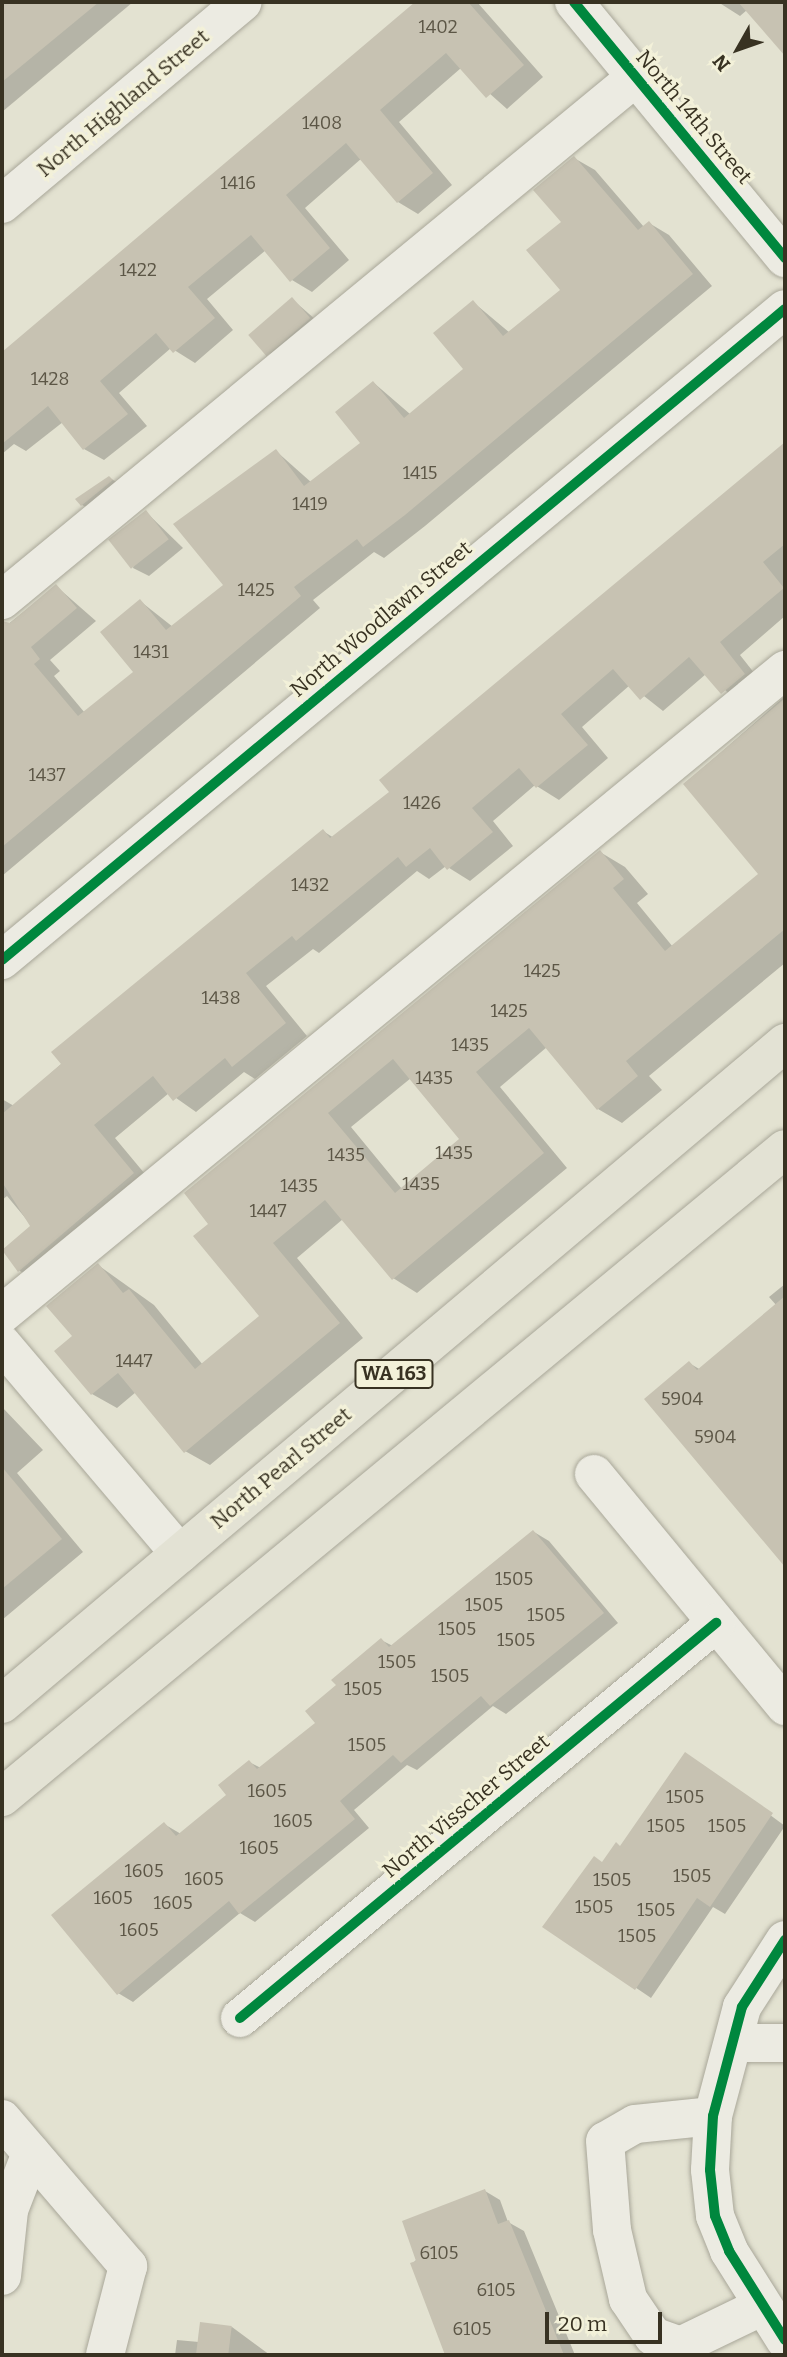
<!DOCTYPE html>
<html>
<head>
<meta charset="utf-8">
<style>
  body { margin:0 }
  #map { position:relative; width:787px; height:2357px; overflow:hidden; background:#e3e2d1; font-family:Bitter,serif }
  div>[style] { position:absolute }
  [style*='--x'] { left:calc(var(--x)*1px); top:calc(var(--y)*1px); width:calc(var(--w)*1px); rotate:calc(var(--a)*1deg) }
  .shadow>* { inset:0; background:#0003 }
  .building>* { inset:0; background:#c7c2b2; transform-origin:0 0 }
  .roads { filter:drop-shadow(0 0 2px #a9a799) drop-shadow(0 0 2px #a9a799) }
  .minor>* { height:38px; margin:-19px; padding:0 19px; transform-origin:19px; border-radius:19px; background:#ecebe2 }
  .major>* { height:38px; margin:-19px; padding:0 19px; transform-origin:19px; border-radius:19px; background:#e3e2d4 }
  .cycleway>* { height:10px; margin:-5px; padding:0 5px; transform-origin:5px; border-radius:5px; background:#00873e }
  span { translate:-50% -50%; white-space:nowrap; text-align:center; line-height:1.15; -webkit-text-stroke:6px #f3f1d9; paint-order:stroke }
  .number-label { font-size:18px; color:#5c5646 }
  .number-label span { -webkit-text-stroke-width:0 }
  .shield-label span { padding:2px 5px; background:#f3f1d9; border:2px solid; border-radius:5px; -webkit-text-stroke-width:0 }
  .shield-label { font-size:19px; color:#383222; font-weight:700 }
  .street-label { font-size:21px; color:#383222 }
  .frame { position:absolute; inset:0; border:4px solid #383222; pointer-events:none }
  .north { position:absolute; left:703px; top:14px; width:70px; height:70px; -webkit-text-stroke:5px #f3f1d9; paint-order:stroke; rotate:230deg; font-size:19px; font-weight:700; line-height:28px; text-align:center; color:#383222 }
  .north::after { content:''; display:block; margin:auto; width:24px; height:32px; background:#383222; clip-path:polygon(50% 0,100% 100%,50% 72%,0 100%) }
  .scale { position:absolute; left:545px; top:2312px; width:117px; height:32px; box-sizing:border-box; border:4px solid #383222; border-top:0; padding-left:9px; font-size:21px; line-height:24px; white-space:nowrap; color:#383222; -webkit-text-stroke:5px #f3f1d9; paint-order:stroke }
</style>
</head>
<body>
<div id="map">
  <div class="shadow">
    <i style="clip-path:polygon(2px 2px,133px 2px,2px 112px)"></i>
    <i style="clip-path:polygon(417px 2px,477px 2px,543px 77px,507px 109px,461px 68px,399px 122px,452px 185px,418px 214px,398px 202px,362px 158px,305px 208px,349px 260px,312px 292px,292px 280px,266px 250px,207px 299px,233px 330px,195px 363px,171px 348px,119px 393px,147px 426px,104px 460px,84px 449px,63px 422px,26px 451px,14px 444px,2px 454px,2px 354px)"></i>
    <i style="clip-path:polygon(718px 2px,785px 2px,785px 53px,747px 10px,740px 16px)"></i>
    <i style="clip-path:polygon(574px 158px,595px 170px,644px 227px,649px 223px,669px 235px,712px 286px,425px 526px,384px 558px,374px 552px,313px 600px,320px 608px,2px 876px,2px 629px,56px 586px,96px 621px,50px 660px,60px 671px,54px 676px,85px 713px,135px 672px,140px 601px,173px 627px,225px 585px,276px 451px,312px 483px,363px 444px,374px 383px,410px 414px,465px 370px,473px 302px,510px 333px,563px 290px,563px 222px)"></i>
    <i style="clip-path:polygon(292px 299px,324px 327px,280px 363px,250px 335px)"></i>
    <i style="clip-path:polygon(785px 444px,785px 616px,740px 655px,766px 688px,744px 706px,706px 674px,663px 711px,630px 685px,582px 727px,608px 758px,559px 800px,535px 785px,493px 821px,513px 846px,470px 881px,446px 866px,429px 879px,417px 871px,319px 953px,313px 949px,266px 986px,307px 1036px,255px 1079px,244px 1072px,196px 1112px,169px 1093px,115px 1138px,155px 1186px,41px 1284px,20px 1271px,3px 1251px,32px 1226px,7px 1196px,2px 1200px,2px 1099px,14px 1106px,323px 831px,334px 838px,391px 792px,382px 780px)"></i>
    <i style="clip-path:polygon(109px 478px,117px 482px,90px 509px,82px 505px,78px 499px)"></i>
    <i style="clip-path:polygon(146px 512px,183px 548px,149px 576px,133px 568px)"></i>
    <i style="clip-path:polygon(evenodd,785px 696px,785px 963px,649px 1076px,662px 1090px,622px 1123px,598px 1109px,547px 1047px,500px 1087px,567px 1168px,417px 1293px,393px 1278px,343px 1219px,297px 1258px,363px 1338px,210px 1465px,185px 1451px,136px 1392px,117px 1408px,92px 1394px,74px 1336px,98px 1265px,154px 1305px,203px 1365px,261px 1316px,196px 1237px,600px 852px,625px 867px,648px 894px,637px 903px,673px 947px,760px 874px,685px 784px,785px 696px,411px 1078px,462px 1139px,402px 1189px,351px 1127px,411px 1078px)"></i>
    <i style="clip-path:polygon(785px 1284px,785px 1564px,647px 1399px,689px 1363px,701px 1370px,777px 1306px,769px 1297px)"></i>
    <i style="clip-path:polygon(2px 1407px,43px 1450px,17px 1473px,83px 1552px,2px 1620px)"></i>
    <i style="clip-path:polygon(534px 1532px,549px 1541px,618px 1623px,506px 1714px,493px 1706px,417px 1770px,407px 1765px,354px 1810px,369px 1828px,255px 1922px,240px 1913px,133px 2002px,118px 1993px,164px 1824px,181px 1834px,229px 1795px,249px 1762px,261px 1768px,317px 1723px,339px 1686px,381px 1640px,393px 1646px)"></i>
    <i style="clip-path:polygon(700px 1763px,785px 1826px,725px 1914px,713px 1907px,651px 1998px,545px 1926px)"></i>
    <i style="clip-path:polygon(485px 2191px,500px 2200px,508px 2222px,524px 2231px,575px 2355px,446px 2355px,412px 2264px)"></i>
    <i style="clip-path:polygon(232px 2327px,270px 2355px,175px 2355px,177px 2340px,199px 2342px)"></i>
  </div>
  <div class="building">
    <i style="clip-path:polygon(2px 2px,99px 2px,2px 82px)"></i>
    <i style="clip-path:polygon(415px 2px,468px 2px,524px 65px,486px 98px,446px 53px,380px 110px,433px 173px,397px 203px,346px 143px,286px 195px,330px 248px,290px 282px,251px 235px,188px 287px,215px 318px,173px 353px,156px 333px,100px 381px,128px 414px,83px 450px,48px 406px,2px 444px,2px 352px)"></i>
    <i style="clip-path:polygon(738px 2px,785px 2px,785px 56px)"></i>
    <i style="clip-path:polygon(574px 156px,638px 230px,649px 221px,693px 274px,405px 515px,363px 547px,357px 539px,294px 587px,301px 596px,2px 847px,2px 621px,10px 623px,56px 584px,77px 608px,31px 647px,40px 659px,34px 664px,78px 716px,133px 672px,100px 632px,140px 599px,166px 630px,223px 585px,173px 524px,276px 449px,304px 486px,360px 443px,335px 412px,373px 381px,404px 418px,463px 369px,433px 333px,473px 300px,503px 336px,560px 290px,526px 250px,561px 222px,533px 190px)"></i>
    <i style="left:292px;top:297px;width:28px;height:58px;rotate:49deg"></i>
    <i style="clip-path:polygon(785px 442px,785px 544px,763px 562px,784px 588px,720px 642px,745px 674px,721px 694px,689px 657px,640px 700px,613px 669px,561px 714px,588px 745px,536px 788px,519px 768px,472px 808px,493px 832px,447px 870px,430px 848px,406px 867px,398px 857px,296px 941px,292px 936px,246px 973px,286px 1023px,232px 1067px,225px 1058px,173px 1101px,153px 1076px,94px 1125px,134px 1173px,18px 1272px,2px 1250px,30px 1226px,2px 1182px,2px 1114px,61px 1064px,51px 1052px,323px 829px,330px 838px,389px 792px,379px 780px)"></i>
    <i style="clip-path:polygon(109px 476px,113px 480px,81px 506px,75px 499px)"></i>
    <i style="left:146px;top:510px;width:37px;height:48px;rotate:52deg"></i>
    <i style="clip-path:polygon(evenodd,785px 698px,785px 929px,626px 1061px,638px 1076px,597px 1110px,529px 1028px,476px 1072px,544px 1153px,392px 1280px,325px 1200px,273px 1243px,340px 1323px,184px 1453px,118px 1373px,91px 1395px,54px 1351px,72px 1336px,46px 1306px,98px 1263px,123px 1293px,129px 1289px,195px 1369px,259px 1316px,193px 1236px,208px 1224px,184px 1193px,600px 850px,624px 879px,613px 888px,665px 951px,758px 874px,683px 784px,785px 698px,393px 1059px,459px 1139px,395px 1193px,328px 1113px,393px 1059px)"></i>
    <i style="clip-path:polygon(785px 1296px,785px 1567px,644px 1399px,689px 1361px,697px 1370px)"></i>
    <i style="clip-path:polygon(2px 1467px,62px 1539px,2px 1589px)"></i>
    <i style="clip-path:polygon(533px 1530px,604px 1613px,490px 1706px,481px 1696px,401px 1763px,393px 1755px,340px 1801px,355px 1819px,239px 1914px,229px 1901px,117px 1995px,51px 1915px,164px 1822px,176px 1836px,226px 1795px,218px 1785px,249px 1760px,257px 1769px,315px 1723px,305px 1711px,336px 1685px,331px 1680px,381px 1638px,389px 1647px)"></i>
    <i style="clip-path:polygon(685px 1752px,773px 1813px,710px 1907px,697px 1898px,635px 1990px,542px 1927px,594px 1856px,602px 1862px,616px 1842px,620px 1846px)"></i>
    <i style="clip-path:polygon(485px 2189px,498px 2224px,509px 2220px,564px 2355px,445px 2355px,410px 2263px,416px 2261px,402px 2221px)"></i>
    <i style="left:200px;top:2322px;width:32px;height:33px;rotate:7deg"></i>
  </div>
  <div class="roads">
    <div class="minor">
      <i style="--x:574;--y:2;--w:332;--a:50.5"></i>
      <i style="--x:2;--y:204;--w:314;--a:-40"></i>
      <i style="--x:2;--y:600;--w:822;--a:-39.52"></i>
      <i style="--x:2;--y:960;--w:1018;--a:-39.74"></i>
      <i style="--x:2;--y:1314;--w:1014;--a:-39.44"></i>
      <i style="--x:2;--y:1344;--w:275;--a:49.7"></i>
      <i style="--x:594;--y:1474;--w:301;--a:50.5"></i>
      <i style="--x:785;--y:1940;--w:80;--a:122.7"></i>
      <i style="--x:742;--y:2007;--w:113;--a:104.9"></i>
      <i style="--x:713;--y:2116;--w:54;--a:93.2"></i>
      <i style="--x:710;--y:2170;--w:46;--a:83.8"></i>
      <i style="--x:715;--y:2216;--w:38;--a:68"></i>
      <i style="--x:729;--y:2251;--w:105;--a:57.8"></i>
      <i style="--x:240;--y:2018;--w:619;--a:-39.69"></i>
      <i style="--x:734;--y:2043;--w:51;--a:0"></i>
      <i style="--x:713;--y:2116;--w:78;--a:174.1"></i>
      <i style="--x:635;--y:2124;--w:34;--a:150"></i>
      <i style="--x:605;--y:2141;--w:89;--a:85.5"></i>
      <i style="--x:612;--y:2230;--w:71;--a:76.9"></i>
      <i style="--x:628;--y:2299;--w:45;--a:56"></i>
      <i style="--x:653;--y:2336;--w:29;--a:20"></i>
      <i style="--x:680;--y:2346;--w:90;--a:-25.7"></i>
      <i style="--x:2;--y:2119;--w:194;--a:49.4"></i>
      <i style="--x:128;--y:2266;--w:92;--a:104.5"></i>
      <i style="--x:2;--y:2276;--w:66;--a:-83.9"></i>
      <i style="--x:9;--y:2210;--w:61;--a:-68.9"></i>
    </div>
    <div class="major">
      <i style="--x:2;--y:1704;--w:1025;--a:-40.17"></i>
      <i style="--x:2;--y:1797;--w:1016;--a:-39.61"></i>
    </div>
  </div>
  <div class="cycleway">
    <i style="--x:574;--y:2;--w:332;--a:50.5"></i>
    <i style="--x:2;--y:960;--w:1018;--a:-39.74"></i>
    <i style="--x:785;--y:1940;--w:80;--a:122.7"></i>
    <i style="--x:742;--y:2007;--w:113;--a:104.9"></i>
    <i style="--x:713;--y:2116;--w:54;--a:93.2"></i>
    <i style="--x:710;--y:2170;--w:46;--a:83.8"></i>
    <i style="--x:715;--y:2216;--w:38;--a:68"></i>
    <i style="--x:729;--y:2251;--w:105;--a:57.8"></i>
    <i style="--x:240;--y:2018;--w:619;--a:-39.69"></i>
  </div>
  <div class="number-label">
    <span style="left:438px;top:27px">1402</span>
    <span style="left:322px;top:123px">1408</span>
    <span style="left:238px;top:183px">1416</span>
    <span style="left:138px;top:270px">1422</span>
    <span style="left:50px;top:379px">1428</span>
    <span style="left:420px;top:473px">1415</span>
    <span style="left:310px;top:504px">1419</span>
    <span style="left:256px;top:590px">1425</span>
    <span style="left:151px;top:652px">1431</span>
    <span style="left:47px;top:775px">1437</span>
    <span style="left:422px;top:803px">1426</span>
    <span style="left:310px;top:885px">1432</span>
    <span style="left:542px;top:971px">1425</span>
    <span style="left:221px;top:998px">1438</span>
    <span style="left:509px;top:1011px">1425</span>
    <span style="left:470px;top:1045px">1435</span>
    <span style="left:434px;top:1078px">1435</span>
    <span style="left:454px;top:1153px">1435</span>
    <span style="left:346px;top:1155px">1435</span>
    <span style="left:421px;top:1184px">1435</span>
    <span style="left:299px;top:1186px">1435</span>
    <span style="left:268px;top:1211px">1447</span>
    <span style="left:134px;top:1361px">1447</span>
    <span style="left:682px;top:1399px">5904</span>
    <span style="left:715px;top:1437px">5904</span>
    <span style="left:514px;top:1579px">1505</span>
    <span style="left:484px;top:1605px">1505</span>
    <span style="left:546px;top:1615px">1505</span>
    <span style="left:457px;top:1629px">1505</span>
    <span style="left:516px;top:1640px">1505</span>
    <span style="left:397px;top:1662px">1505</span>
    <span style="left:450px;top:1676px">1505</span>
    <span style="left:363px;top:1689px">1505</span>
    <span style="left:367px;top:1745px">1505</span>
    <span style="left:267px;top:1791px">1605</span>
    <span style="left:685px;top:1797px">1505</span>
    <span style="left:293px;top:1821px">1605</span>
    <span style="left:666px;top:1826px">1505</span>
    <span style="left:727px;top:1826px">1505</span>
    <span style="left:259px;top:1848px">1605</span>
    <span style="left:144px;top:1871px">1605</span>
    <span style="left:692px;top:1876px">1505</span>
    <span style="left:204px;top:1879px">1605</span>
    <span style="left:612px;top:1880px">1505</span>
    <span style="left:113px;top:1898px">1605</span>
    <span style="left:173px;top:1903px">1605</span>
    <span style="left:594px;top:1907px">1505</span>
    <span style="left:656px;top:1910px">1505</span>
    <span style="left:139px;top:1930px">1605</span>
    <span style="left:637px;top:1936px">1505</span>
    <span style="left:439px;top:2253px">6105</span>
    <span style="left:496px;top:2290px">6105</span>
    <span style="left:472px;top:2329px">6105</span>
  </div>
  <div class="shield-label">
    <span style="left:394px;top:1374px">WA 163</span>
  </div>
  <div class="street-label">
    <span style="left:123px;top:103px;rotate:-40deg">North Highland Street</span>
    <span style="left:694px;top:117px;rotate:50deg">North 14th Street</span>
    <span style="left:381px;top:619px;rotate:-40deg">North Woodlawn Street</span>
    <span style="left:281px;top:1468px;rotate:-40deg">North Pearl Street</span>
    <span style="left:466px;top:1806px;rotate:-40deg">North Visscher Street</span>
  </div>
  <div class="frame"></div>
  <div class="north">N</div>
  <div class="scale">20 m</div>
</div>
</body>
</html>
